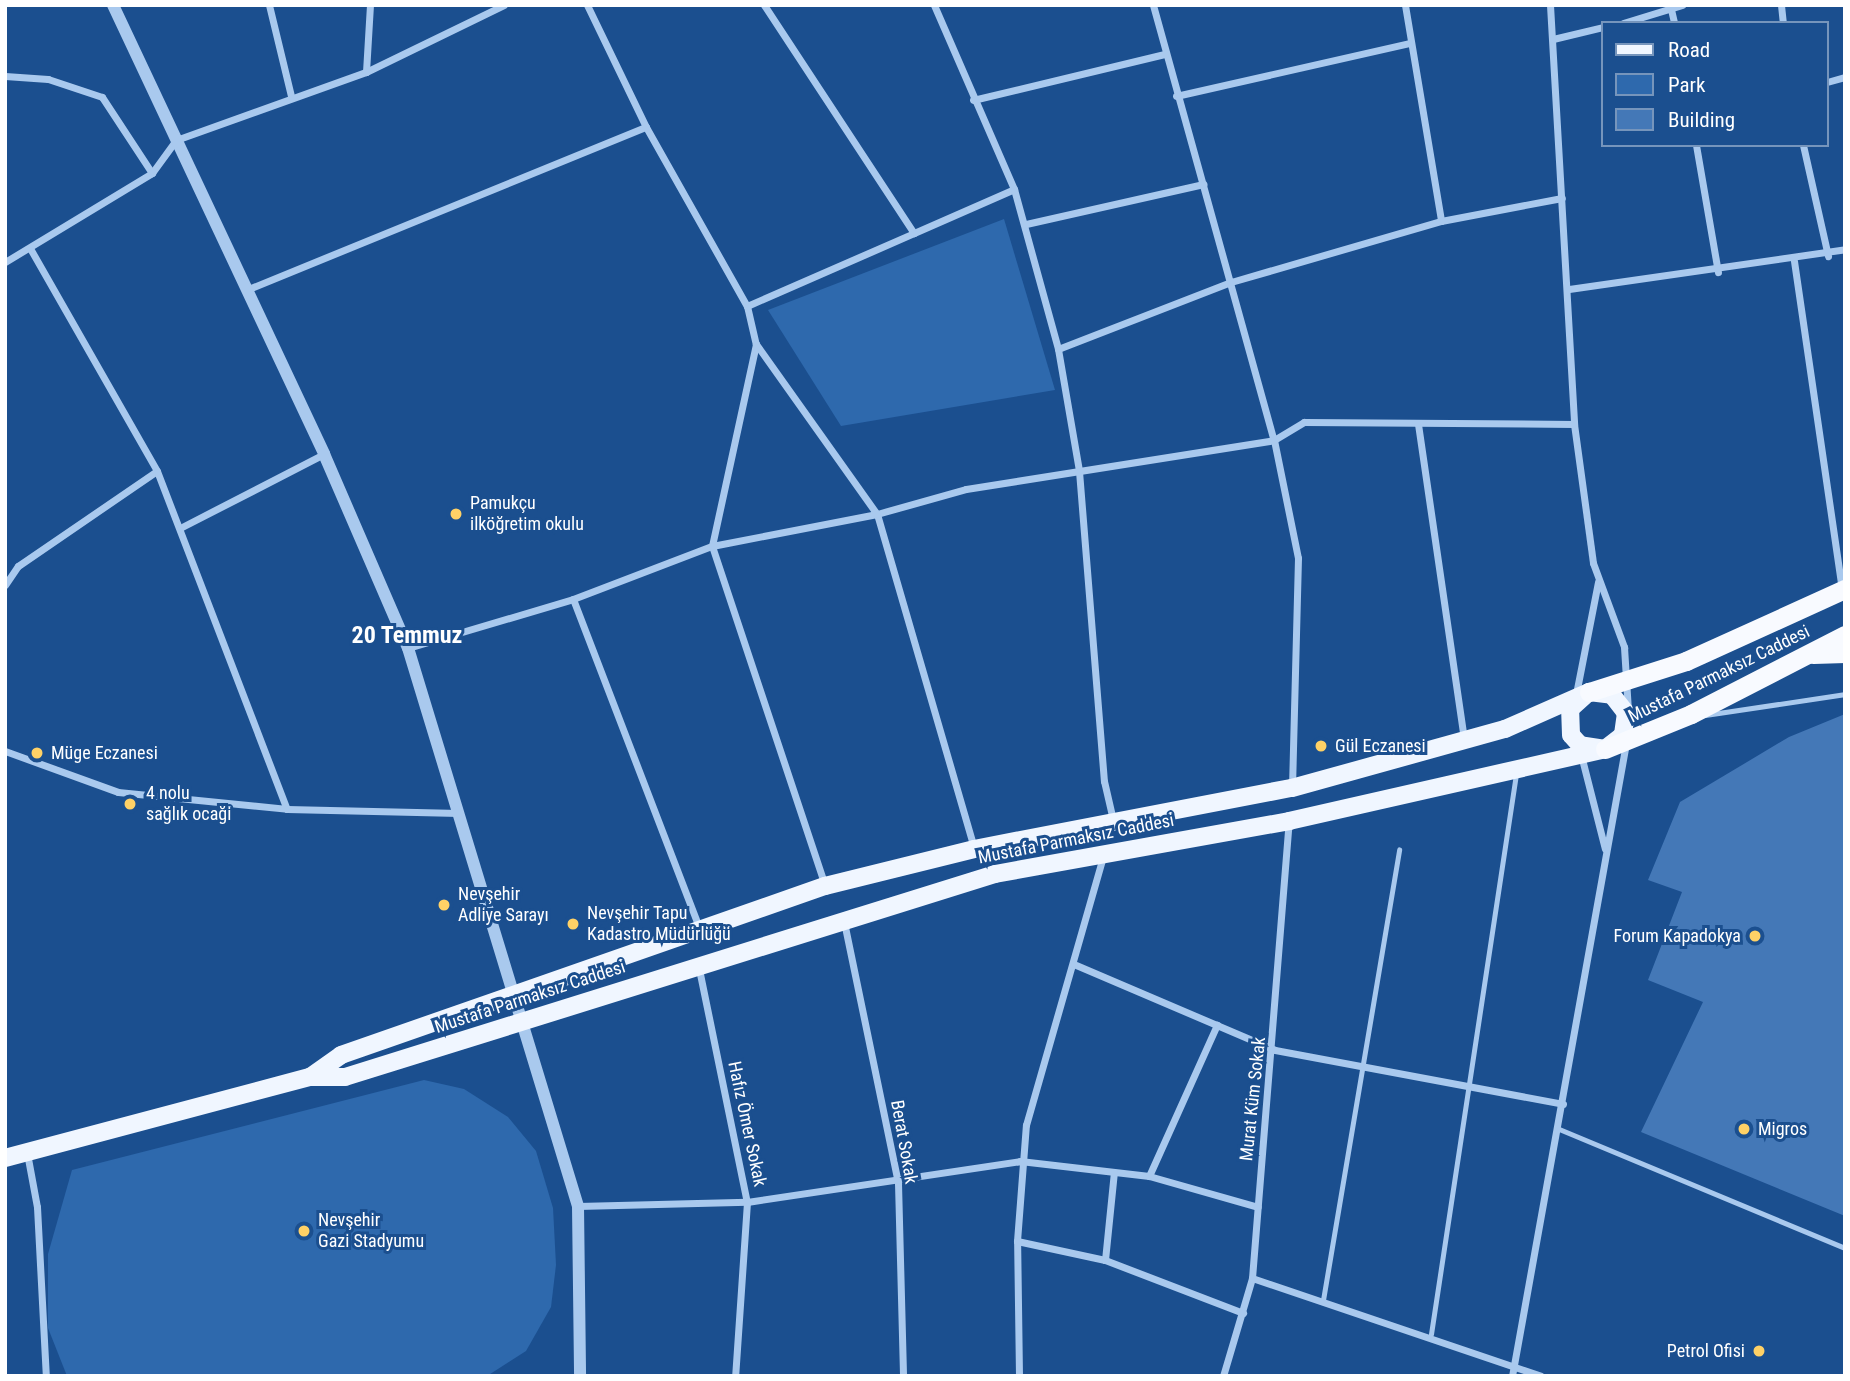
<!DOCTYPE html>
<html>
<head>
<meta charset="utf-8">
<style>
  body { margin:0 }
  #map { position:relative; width:1850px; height:1381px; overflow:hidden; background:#1b4f8f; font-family:"Roboto Condensed",sans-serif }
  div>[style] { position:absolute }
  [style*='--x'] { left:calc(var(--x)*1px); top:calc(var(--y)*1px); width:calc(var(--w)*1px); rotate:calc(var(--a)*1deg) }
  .green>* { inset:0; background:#2e69ad }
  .building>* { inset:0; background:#4478b7 }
  .service>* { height:5px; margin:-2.5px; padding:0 2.5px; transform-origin:2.5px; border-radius:2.5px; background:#a9c9ee }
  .minor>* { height:7px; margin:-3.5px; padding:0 3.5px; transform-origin:3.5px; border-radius:3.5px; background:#a9c9ee }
  .tertiary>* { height:12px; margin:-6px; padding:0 6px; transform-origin:6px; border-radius:6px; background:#a9c9ee }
  .primary>* { height:18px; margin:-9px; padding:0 9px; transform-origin:9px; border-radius:9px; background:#f0f6ff }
  .trunk>* { height:19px; margin:-9.5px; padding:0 9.5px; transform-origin:9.5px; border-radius:9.5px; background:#f8faff }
  .dots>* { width:19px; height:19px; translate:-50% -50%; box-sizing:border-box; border:4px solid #1b4f8f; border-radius:50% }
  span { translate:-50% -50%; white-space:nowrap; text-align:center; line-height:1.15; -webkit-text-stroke:6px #1b4f8f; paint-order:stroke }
  .poi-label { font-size:18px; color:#fff }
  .left { translate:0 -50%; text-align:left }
  .right { translate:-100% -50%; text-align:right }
  .street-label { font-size:18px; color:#fff }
  .district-label { font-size:24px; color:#fff; font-weight:700 }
  .frame { position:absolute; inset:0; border:7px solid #fff; pointer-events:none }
  .legend { position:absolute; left:1601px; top:21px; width:228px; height:126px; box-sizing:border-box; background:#1b4f8f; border:2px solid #7695bc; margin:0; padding:9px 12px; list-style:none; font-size:21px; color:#fff }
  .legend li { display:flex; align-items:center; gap:14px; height:35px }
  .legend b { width:35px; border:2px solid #7695bc }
</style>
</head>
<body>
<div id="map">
  <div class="green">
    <i style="clip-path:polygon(1004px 219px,1055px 390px,841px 426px,768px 310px)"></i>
    <i style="clip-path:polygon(424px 1080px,464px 1089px,508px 1117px,536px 1151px,553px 1208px,556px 1265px,551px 1307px,526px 1351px,487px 1376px,67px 1376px,48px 1328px,48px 1254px,72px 1170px)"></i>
  </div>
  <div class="building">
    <i style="clip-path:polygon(1845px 714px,1845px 1216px,1641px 1132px,1703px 1002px,1648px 980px,1682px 892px,1648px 880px,1680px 802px,1789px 737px)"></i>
  </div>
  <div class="service">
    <i style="--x:1705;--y:715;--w:142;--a:-8.5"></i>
    <i style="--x:1559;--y:1129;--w:310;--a:22.6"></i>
    <i style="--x:1323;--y:1300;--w:457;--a:-80.4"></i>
    <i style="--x:1431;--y:1334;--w:566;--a:-81.37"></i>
  </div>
  <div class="minor">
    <i style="--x:269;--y:5;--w:94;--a:76.4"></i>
    <i style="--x:764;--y:5;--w:273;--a:56.7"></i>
    <i style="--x:914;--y:233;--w:109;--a:-23.7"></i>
    <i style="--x:934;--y:5;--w:201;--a:66.5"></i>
    <i style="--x:1014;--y:189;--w:166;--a:74.6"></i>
    <i style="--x:1058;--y:349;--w:124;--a:80.2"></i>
    <i style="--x:1079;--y:471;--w:311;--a:85.4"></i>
    <i style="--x:1104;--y:781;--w:40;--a:77"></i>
    <i style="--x:1153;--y:5;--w:452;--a:74.5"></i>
    <i style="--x:1274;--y:440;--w:120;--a:78.5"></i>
    <i style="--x:1298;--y:558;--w:229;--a:91.5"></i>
    <i style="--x:1405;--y:5;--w:219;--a:80.5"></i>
    <i style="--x:1550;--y:5;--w:420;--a:86.7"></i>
    <i style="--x:1574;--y:424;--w:140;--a:82.2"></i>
    <i style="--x:1593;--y:563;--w:90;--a:69.7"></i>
    <i style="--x:1624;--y:647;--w:63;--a:86.4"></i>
    <i style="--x:1670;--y:5;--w:18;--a:77"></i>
    <i style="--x:1781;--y:5;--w:18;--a:84"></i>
    <i style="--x:1623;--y:23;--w:62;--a:-17"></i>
    <i style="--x:1553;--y:39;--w:51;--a:-13.5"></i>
    <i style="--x:366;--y:72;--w:67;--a:-86.6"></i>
    <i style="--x:5;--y:76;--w:43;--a:4"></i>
    <i style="--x:48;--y:79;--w:57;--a:18.4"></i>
    <i style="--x:102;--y:97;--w:91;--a:56.7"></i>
    <i style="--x:1827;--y:82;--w:19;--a:-16"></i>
    <i style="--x:1176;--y:96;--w:239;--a:-12.8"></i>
    <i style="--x:973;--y:100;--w:197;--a:-13.5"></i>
    <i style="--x:646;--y:127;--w:206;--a:60.6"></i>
    <i style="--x:747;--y:306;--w:39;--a:77"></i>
    <i style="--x:756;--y:344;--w:209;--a:54.6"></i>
    <i style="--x:877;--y:514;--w:348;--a:73.8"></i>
    <i style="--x:1696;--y:145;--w:129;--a:80.2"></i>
    <i style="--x:1803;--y:145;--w:114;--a:77.3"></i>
    <i style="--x:1026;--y:224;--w:182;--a:-12.7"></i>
    <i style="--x:31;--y:250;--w:254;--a:60.3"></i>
    <i style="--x:157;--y:471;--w:362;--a:69"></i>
    <i style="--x:1794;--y:261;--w:331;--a:81.7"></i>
    <i style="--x:5;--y:262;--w:172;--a:-31.2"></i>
    <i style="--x:152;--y:173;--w:41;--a:-54"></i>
    <i style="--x:176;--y:140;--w:202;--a:-19.7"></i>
    <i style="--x:366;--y:72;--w:153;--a:-25.9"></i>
    <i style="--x:1569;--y:289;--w:279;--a:-8.2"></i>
    <i style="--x:246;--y:290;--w:432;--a:-22.2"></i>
    <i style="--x:646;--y:127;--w:136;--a:-115.8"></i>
    <i style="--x:747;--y:306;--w:182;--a:-23.6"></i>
    <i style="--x:756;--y:344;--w:207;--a:102.3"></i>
    <i style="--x:712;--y:546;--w:358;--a:71.6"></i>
    <i style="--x:1058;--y:349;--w:186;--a:-21.2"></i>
    <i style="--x:1231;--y:282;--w:219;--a:-16.2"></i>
    <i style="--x:1441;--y:221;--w:123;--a:-10.8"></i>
    <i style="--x:1418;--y:424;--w:317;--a:81.7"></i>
    <i style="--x:180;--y:528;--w:162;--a:-27.2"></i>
    <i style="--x:5;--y:585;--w:23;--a:-56"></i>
    <i style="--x:18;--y:566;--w:168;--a:-34.4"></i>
    <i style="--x:573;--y:599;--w:351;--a:69"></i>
    <i style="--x:408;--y:648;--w:172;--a:-16.5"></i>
    <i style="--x:573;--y:599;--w:149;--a:-20.9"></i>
    <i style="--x:712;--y:546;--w:168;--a:-11"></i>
    <i style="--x:877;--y:514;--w:92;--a:-15.7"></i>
    <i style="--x:966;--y:489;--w:312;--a:-9"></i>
    <i style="--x:1274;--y:440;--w:35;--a:-31"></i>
    <i style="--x:1304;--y:422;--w:270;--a:0.4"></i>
    <i style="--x:1576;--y:694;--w:114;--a:-78.9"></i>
    <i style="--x:5;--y:751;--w:120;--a:19.9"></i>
    <i style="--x:118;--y:792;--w:170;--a:5.7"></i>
    <i style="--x:287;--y:809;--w:172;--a:1.3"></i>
    <i style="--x:1581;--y:755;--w:97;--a:75.7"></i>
    <i style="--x:844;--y:922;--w:267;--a:78.3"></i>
    <i style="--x:898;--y:1183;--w:193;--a:88.5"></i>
    <i style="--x:1076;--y:965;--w:216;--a:23.1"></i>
    <i style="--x:1275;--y:1050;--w:293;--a:10.6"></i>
    <i style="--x:699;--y:969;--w:238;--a:78.4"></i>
    <i style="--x:747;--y:1202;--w:174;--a:93.9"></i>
    <i style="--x:27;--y:1153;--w:55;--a:79.5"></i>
    <i style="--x:37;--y:1207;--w:169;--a:87"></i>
    <i style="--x:1149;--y:1176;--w:166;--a:-65.8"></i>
    <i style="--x:578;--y:1206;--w:169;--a:-1.4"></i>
    <i style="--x:747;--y:1202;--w:276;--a:-8.5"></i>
    <i style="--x:1020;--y:1161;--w:130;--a:6.6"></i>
    <i style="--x:1149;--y:1176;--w:113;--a:15.9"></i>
    <i style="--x:1017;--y:1241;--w:90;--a:12.2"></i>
    <i style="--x:1105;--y:1260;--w:148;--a:21"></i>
    <i style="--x:1105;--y:1260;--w:88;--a:-84.2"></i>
    <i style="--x:1252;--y:1278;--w:305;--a:18.7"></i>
    <i style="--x:1019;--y:1376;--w:135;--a:-90.8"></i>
    <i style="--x:1017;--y:1241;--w:116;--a:-85.6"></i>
    <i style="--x:1026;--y:1125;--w:280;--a:-74"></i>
    <i style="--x:1223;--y:1376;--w:102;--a:-73.5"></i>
    <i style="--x:1252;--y:1278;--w:458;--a:-85.4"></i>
    <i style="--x:1512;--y:1376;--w:643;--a:-79.79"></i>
  </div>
  <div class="tertiary">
    <i style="--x:113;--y:5;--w:496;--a:64.8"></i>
    <i style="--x:324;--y:454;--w:211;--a:66.6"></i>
    <i style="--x:408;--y:648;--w:583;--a:73.06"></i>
    <i style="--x:578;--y:1206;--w:170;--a:89.3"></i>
  </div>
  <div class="primary">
    <i style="--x:310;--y:1077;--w:38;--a:-35"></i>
    <i style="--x:341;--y:1055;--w:513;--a:-19.25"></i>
    <i style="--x:825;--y:886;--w:154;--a:-13.9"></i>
    <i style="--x:974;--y:849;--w:324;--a:-10.9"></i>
    <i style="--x:1292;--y:788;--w:221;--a:-15.5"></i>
    <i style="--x:1505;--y:729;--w:92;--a:-23.8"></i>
    <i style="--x:1589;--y:692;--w:23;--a:7"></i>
    <i style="--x:1612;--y:695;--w:23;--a:52"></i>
    <i style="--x:1626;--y:713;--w:22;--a:98"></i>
    <i style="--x:1623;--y:735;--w:23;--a:142"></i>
    <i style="--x:1605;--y:749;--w:25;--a:-171"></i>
    <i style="--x:1580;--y:745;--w:13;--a:-132"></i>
    <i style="--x:1571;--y:735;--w:26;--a:-92"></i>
    <i style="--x:1570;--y:709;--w:25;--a:-42"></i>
    <i style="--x:5;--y:1158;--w:316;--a:-14.9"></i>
    <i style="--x:310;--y:1077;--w:35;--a:0"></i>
    <i style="--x:345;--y:1077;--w:681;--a:-17.34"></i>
    <i style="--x:995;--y:874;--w:299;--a:-10.2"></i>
    <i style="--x:1289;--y:821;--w:324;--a:-12.8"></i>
  </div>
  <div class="trunk">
    <i style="--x:1813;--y:654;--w:32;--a:-2"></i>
    <i style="--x:1589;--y:692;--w:102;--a:-17.7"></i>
    <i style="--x:1686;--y:661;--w:175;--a:-24.4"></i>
    <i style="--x:1605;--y:749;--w:93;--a:-22.1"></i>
    <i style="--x:1691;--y:714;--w:173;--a:-27.2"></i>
  </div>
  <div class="dots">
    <i style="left:456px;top:514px;background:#ffd166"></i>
    <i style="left:1321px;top:746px;background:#ffd166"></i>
    <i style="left:37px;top:753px;background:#ffd166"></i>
    <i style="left:130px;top:804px;background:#ffd166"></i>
    <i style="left:444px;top:905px;background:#ffd166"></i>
    <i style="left:573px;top:924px;background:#ffd166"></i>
    <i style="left:1755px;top:936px;background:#ffd166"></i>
    <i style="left:1744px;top:1129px;background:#ffd166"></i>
    <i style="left:304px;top:1231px;background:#ffd166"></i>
    <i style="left:1759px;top:1351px;background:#ffd166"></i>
  </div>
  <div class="poi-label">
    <span class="left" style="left:470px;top:514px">Pamukçu<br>ilköğretim okulu</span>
    <span class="left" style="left:1335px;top:746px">Gül Eczanesi</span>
    <span class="left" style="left:51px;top:753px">Müge Eczanesi</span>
    <span class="left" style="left:146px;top:804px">4 nolu<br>sağlık ocaği</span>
    <span class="left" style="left:458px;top:905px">Nevşehir<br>Adliye Sarayı</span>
    <span class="left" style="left:587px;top:924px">Nevşehir Tapu<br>Kadastro Müdürlüğü</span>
    <span class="right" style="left:1741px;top:936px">Forum Kapadokya</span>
    <span class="left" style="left:1758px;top:1129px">Migros</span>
    <span class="left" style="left:318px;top:1231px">Nevşehir<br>Gazi Stadyumu</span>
    <span class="right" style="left:1745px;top:1351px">Petrol Ofisi</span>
  </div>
  <div class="street-label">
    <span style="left:1719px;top:674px;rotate:-26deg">Mustafa Parmaksız Caddesi</span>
    <span style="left:1076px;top:839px;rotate:-11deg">Mustafa Parmaksız Caddesi</span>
    <span style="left:530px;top:997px;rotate:-18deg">Mustafa Parmaksız Caddesi</span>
    <span style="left:1253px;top:1099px;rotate:-84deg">Murat Küm Sokak</span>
    <span style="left:747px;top:1124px;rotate:78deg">Hafız Ömer Sokak</span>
    <span style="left:904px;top:1142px;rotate:80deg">Berat Sokak</span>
  </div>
  <div class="district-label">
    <span style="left:407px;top:636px">20 Temmuz</span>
  </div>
  <div class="frame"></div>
  <ul class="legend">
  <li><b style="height:9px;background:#f0f6ff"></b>Road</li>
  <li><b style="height:19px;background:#2e69ad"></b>Park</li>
  <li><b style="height:19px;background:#4478b7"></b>Building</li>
  </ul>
</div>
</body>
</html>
